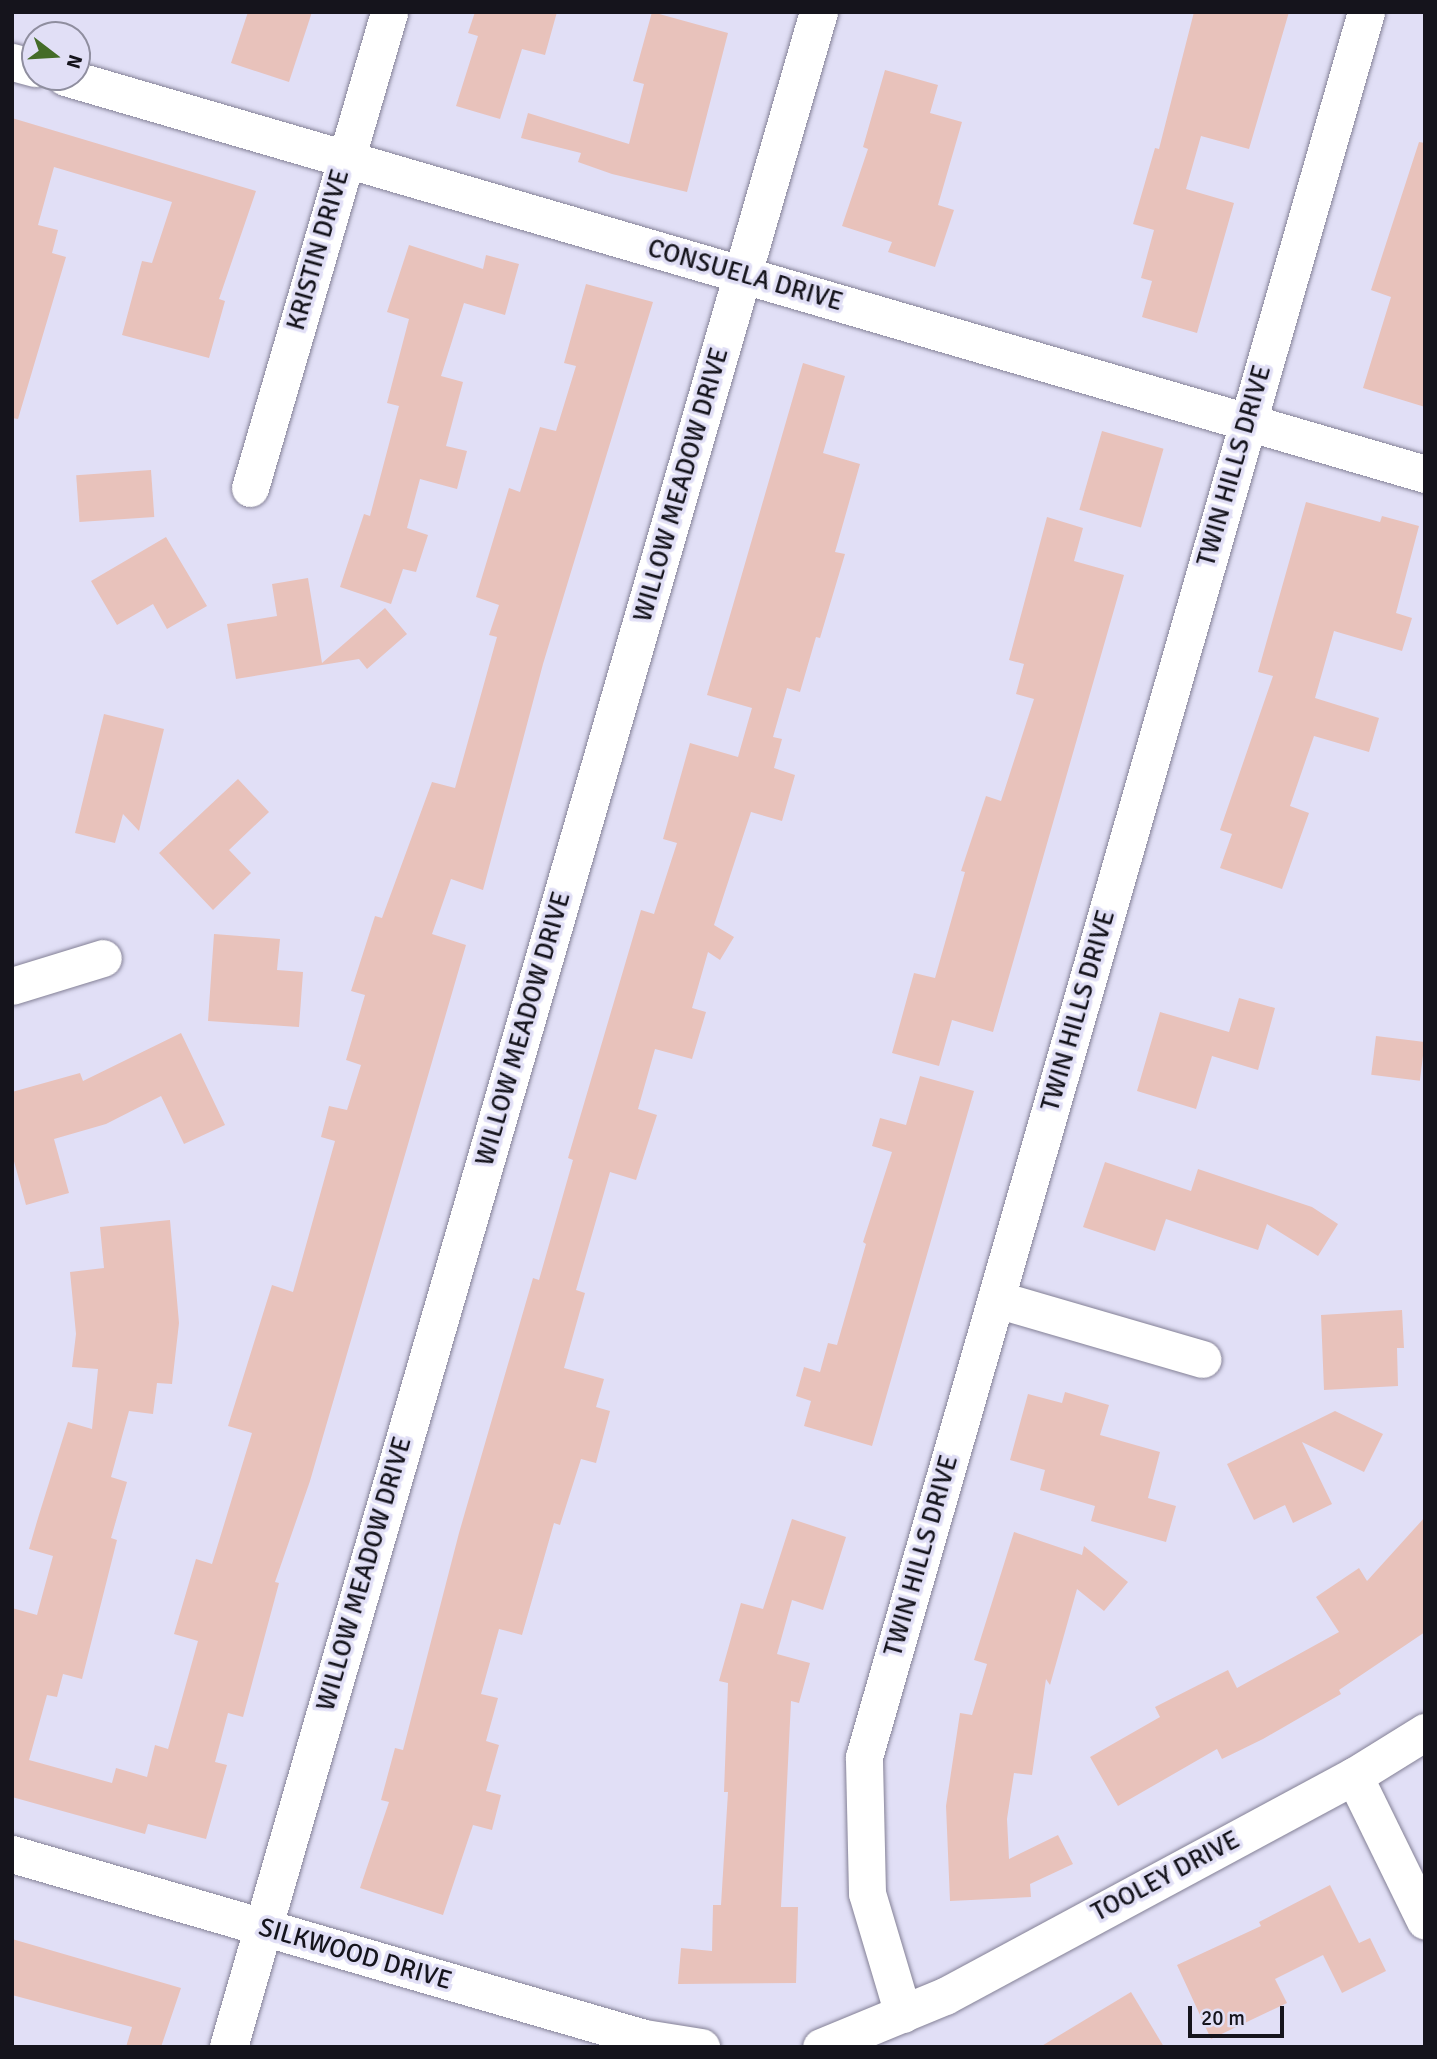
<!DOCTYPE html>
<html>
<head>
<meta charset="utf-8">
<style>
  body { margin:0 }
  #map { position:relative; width:1437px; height:2059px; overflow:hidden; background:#e1dff6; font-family:Signika,sans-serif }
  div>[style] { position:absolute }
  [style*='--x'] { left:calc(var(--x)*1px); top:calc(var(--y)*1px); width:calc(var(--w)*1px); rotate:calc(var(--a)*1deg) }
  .building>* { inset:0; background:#e8c2bb; transform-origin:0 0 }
  .roads { filter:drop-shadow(0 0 2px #848196) drop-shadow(0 0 2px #848196) }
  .minor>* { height:37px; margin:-18.5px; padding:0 18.5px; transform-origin:18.5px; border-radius:18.5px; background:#fff }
  .tertiary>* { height:38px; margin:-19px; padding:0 19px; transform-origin:19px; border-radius:19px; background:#fff }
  span { translate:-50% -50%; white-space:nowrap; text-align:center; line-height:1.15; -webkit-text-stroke:7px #e1dff6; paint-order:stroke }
  .street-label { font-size:26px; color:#15141c }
  .frame { position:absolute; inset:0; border:14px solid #15141c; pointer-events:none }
  .north { position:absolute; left:21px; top:21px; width:70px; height:70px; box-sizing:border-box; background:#e1dff6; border:2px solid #8f8e9f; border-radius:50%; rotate:107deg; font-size:19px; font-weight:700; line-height:28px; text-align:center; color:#15141c }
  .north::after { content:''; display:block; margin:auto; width:24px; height:32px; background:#446c28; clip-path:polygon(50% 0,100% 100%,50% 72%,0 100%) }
  .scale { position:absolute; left:1188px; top:2006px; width:96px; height:32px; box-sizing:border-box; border:4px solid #15141c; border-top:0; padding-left:9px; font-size:21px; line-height:24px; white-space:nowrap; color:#15141c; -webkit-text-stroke:5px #e1dff6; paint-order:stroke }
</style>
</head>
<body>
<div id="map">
  <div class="building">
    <i style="clip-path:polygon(248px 12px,312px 12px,289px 82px,231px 63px)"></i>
    <i style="clip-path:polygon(475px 12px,557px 12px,545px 55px,522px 49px,500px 119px,456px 106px,478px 36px,468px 33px)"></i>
    <i style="clip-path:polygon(652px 12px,728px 33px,687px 192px,612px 174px,578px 162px,581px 153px,521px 138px,528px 113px,629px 144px,644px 84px,633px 81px)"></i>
    <i style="clip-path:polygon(1194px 12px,1289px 12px,1249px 149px,1201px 136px,1186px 189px,1234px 203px,1197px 333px,1142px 317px,1152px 281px,1141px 278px,1154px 230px,1133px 224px,1155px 148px,1159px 149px)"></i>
    <i style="clip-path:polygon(885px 70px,938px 85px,930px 113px,962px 122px,938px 205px,954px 210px,935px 267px,888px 252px,892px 242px,842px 226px,868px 149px,863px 147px)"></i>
    <i style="clip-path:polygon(12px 118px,256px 191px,219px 299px,225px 301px,209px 358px,122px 335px,142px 261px,152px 263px,172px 202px,54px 167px,38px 225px,58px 230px,52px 253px,66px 257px,18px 419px,12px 418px)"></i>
    <i style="clip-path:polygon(1419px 142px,1425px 143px,1425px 407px,1363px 388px,1391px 297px,1371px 290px)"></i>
    <i style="clip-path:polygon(409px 245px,483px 269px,486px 255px,519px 264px,505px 315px,464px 303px,441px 376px,463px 382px,446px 446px,467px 451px,457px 489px,420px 479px,407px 528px,428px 535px,416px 572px,403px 569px,391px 604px,340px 587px,364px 514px,370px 516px,399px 406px,387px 403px,409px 319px,387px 312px)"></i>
    <i style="clip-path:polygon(586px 284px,653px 302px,543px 664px,483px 890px,451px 879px,432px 934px,466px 945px,310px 1481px,275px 1582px,279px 1583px,243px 1717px,228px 1713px,215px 1762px,227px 1765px,206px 1839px,148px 1824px,145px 1834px,12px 1797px,12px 1608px,37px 1615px,53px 1556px,29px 1549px,38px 1518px,68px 1422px,92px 1429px,98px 1369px,72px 1367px,76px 1334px,70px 1272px,104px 1268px,100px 1227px,170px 1220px,179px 1323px,172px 1384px,157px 1383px,153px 1414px,129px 1411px,111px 1477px,127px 1482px,111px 1538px,117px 1540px,82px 1679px,63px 1674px,57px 1697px,47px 1695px,29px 1760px,112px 1783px,116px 1768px,147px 1777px,155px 1745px,168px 1749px,198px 1641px,174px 1634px,196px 1559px,212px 1564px,252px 1433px,228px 1426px,272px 1285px,293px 1292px,335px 1141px,321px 1137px,329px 1106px,347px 1110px,361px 1065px,346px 1060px,365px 995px,351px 991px,375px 916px,382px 918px,432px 782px,455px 788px,497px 637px,489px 635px,499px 605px,476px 597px,509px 488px,520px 492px,540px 427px,556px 431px,576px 366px,564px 363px)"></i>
    <i style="clip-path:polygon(803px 363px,845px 376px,823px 453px,860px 464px,835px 552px,845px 554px,820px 638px,816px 637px,800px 692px,787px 688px,773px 737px,782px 739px,774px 768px,795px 775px,782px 821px,751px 812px,714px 925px,734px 937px,720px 960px,708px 952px,692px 1008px,706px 1012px,692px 1059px,655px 1049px,638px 1109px,657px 1115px,636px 1180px,610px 1172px,576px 1290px,585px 1293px,564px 1368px,604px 1379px,596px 1407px,610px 1411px,596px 1463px,581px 1459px,560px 1525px,554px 1523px,522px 1635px,499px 1629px,481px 1694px,498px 1698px,486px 1741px,499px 1745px,486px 1791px,501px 1795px,492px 1830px,473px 1825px,443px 1915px,360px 1888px,389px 1802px,381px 1800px,395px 1748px,403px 1750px,459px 1533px,533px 1278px,539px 1280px,573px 1160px,568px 1158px,641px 910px,654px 914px,677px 843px,663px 839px,690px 743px,738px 757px,752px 708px,707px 695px)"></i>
    <i style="left:1102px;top:431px;width:64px;height:82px;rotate:16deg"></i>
    <i style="left:151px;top:470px;width:47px;height:75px;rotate:86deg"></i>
    <i style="clip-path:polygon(1306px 502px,1380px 522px,1382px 516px,1419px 526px,1396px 613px,1412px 618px,1402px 651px,1334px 631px,1315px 698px,1379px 718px,1369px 752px,1314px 736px,1290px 806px,1309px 813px,1282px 889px,1220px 868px,1232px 834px,1220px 830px,1273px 676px,1258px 672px)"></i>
    <i style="clip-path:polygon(1047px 517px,1083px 528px,1074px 561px,1124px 575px,993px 1032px,952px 1020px,939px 1066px,892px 1053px,914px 973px,935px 978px,965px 872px,961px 871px,986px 796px,1001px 801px,1034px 699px,1016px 694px,1024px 664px,1009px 660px)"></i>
    <i style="clip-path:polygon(166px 537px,207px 606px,167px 629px,153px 604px,117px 625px,91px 581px)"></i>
    <i style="clip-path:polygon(308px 578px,322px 663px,385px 608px,407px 634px,367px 669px,359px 659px,236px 679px,227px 624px,277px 616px,272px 584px)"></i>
    <i style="clip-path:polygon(104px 714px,164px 729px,139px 831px,123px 814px,115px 843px,75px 833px)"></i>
    <i style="clip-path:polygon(238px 779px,269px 812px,229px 850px,251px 873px,213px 910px,159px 853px)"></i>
    <i style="clip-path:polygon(214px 934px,280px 939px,277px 970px,303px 972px,299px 1027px,208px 1021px)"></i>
    <i style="clip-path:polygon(1239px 998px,1275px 1008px,1258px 1070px,1212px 1056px,1196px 1109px,1137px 1091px,1160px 1012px,1229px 1032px)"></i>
    <i style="clip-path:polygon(181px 1033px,225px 1125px,184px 1144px,161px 1096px,106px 1124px,54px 1139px,69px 1193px,26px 1205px,12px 1154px,12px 1092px,80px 1073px,83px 1081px)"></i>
    <i style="left:1376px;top:1036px;width:49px;height:39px;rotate:7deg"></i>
    <i style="clip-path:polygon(920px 1076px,974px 1091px,872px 1446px,804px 1426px,811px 1401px,796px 1396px,804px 1367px,820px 1372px,828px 1343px,837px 1345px,866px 1244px,863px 1242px,892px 1152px,872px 1146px,880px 1118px,906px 1125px)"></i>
    <i style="clip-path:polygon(1105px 1162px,1191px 1191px,1198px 1169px,1312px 1207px,1338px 1224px,1318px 1256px,1267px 1224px,1258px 1250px,1166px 1219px,1155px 1251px,1083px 1227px)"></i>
    <i style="clip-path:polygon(1402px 1310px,1404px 1348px,1397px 1348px,1398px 1386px,1324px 1390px,1321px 1315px)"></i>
    <i style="clip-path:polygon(1065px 1392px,1109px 1405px,1100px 1435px,1160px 1452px,1148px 1498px,1176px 1506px,1166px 1542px,1091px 1521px,1095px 1506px,1040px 1490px,1045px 1470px,1010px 1460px,1028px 1394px,1062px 1403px)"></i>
    <i style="clip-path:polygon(1335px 1411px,1383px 1434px,1364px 1472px,1302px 1442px,1332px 1504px,1293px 1523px,1285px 1505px,1254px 1520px,1227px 1464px)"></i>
    <i style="clip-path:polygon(1425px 1517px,1425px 1632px,1339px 1690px,1341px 1694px,1263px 1739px,1222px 1759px,1217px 1749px,1118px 1806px,1090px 1757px,1160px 1717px,1155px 1707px,1228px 1670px,1237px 1688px,1339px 1632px,1316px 1597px,1359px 1568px,1367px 1581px)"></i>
    <i style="clip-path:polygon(792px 1519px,846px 1537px,823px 1610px,792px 1600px,777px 1654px,810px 1663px,799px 1703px,791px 1701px,781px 1907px,798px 1907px,796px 1983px,678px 1984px,681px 1948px,712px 1951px,713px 1905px,721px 1905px,728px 1792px,724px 1792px,728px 1683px,719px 1681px,741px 1603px,763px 1609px)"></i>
    <i style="clip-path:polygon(1014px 1532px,1082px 1555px,1084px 1546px,1128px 1582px,1104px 1611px,1077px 1589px,1050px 1685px,1046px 1679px,1032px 1775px,1014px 1773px,1007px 1819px,1009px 1859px,1058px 1835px,1073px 1864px,1030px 1884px,1031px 1897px,950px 1901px,946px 1806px,960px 1713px,972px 1715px,987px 1664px,974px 1660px)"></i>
    <i style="clip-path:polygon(1330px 1885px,1359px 1943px,1370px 1938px,1386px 1971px,1342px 1993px,1323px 1955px,1275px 1979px,1287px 2003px,1211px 2039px,1177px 1965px,1261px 1926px,1259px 1922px)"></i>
    <i style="clip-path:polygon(12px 1939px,181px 1988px,161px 2047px,126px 2047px,132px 2027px,12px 1995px)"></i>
    <i style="clip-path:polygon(1131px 1992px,1164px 2047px,1040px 2047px)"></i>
  </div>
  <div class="roads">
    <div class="minor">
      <i style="--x:12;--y:62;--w:24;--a:15"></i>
      <i style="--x:65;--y:77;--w:1417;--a:16.27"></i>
      <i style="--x:250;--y:488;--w:496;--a:-73.7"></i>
      <i style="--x:12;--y:986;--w:95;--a:-17.1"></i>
      <i style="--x:996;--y:1299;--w:215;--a:16.2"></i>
      <i style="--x:1354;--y:1776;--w:161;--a:63.9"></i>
      <i style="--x:12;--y:1854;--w:658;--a:16.23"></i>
      <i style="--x:644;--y:2038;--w:58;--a:9"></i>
      <i style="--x:903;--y:2014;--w:126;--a:-106.6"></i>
      <i style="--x:867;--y:1893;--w:136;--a:-91.3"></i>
      <i style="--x:864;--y:1757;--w:1816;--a:-73.95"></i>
      <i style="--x:821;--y:2047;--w:134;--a:-22.4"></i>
      <i style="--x:945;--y:1996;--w:464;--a:-28.3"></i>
      <i style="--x:1354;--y:1776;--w:84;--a:-31.8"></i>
    </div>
    <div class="tertiary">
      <i style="--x:229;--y:2047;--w:2119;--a:-73.83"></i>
    </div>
  </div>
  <div class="street-label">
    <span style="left:319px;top:250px;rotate:-74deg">KRISTIN DRIVE</span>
    <span style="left:745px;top:276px;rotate:16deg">CONSUELA DRIVE</span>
    <span style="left:1235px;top:466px;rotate:-74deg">TWIN HILLS DRIVE</span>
    <span style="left:682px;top:485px;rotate:-74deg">WILLOW MEADOW DRIVE</span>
    <span style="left:1079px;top:1011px;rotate:-74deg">TWIN HILLS DRIVE</span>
    <span style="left:524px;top:1029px;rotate:-74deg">WILLOW MEADOW DRIVE</span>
    <span style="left:922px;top:1556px;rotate:-74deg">TWIN HILLS DRIVE</span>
    <span style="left:365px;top:1574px;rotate:-74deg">WILLOW MEADOW DRIVE</span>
    <span style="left:1166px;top:1877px;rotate:-28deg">TOOLEY DRIVE</span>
    <span style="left:355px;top:1955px;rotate:16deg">SILKWOOD DRIVE</span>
  </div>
  <div class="frame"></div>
  <div class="north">N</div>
  <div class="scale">20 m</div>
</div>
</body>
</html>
